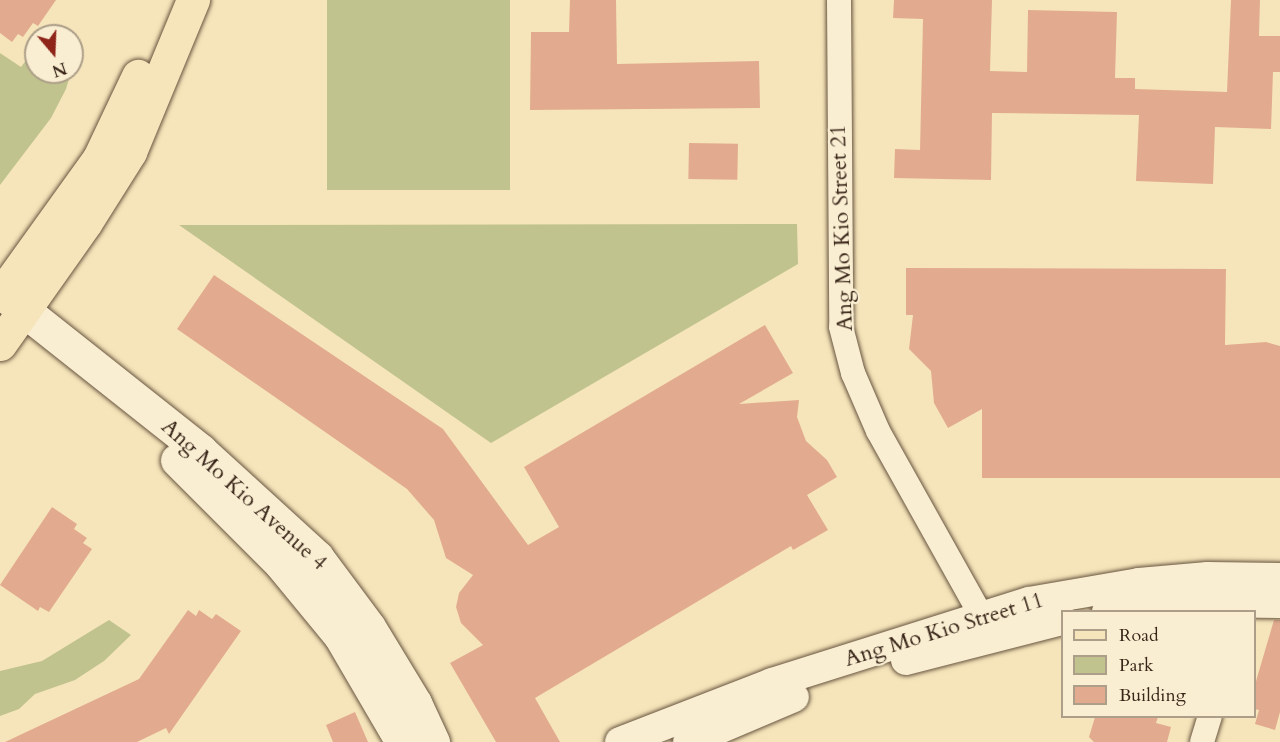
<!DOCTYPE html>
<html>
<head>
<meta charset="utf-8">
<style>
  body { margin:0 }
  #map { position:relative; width:1280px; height:742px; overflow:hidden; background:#f6e5ba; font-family:Cardo,serif }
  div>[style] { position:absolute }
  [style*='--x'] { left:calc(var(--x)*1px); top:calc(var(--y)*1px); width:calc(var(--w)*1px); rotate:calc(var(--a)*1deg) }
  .green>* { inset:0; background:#c0c38d; transform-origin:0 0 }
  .building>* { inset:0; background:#e2ab8f; transform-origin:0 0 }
  .roads { filter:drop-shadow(0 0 2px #685540) drop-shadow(0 0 2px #685540) }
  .minor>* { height:24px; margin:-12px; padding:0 12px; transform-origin:12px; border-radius:12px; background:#f9eed2 }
  .tertiary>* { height:30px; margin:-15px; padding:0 15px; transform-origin:15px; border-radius:15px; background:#f9eed2 }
  .secondary>* { height:33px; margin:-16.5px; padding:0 16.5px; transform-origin:16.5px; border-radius:16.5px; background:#f9eed2 }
  .primary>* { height:33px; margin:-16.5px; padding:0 16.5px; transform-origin:16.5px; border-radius:16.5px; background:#f6e5ba }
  span { translate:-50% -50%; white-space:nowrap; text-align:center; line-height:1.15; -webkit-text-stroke:4.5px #f9eed2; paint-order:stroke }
  .street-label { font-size:22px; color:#382518 }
  .legend { position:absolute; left:1061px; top:610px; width:195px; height:108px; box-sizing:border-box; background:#f9eed2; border:2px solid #ac9e88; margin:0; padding:8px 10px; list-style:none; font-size:18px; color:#382518 }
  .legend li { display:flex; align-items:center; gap:12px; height:30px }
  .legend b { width:30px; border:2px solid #ac9e88 }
  .north { position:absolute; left:24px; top:24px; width:60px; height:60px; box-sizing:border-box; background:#f9eed2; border:2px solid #ac9e88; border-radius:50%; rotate:161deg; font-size:16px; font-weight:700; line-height:24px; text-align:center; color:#382518 }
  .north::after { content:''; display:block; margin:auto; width:21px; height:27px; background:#8f2418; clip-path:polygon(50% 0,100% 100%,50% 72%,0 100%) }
</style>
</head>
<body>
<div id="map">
  <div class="green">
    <i style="left:327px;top:0;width:183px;height:190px"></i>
    <i style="clip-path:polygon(36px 47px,36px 72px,71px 72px,66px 89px,51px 118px,0 185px,0 53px,21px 67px)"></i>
    <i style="clip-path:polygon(797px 224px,798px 264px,491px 443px,179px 225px)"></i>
    <i style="clip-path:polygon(109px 620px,131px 635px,104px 661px,75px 680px,35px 694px,19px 709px,0 716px,0 671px,42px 661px)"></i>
  </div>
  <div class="building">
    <i style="clip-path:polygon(0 0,56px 0,38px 26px,33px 23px,23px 37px,18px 34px,12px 42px,0 33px)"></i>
    <i style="clip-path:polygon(570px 0,616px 0,617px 64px,759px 61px,760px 108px,530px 110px,531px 32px,569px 32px)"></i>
    <i style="clip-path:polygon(894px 0,992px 0,990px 71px,1027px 72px,1028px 10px,1117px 12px,1115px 78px,1135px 78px,1135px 89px,1227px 92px,1231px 0,1260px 0,1259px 36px,1280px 36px,1280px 72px,1273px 72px,1271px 129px,1215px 127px,1213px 184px,1136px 181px,1139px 115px,992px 113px,991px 180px,894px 178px,895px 149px,920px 150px,923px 19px,893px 18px)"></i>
    <i style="left:689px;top:143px;width:49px;height:36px;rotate:1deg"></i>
    <i style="clip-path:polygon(906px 268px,1226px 269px,1225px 345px,1266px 342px,1280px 346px,1280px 478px,982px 478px,982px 409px,948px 428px,934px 403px,931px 371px,909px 349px,913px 315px,906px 315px)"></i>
    <i style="clip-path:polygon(214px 275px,443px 429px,528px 545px,559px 527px,524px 467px,765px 325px,793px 373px,739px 404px,799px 400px,797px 417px,806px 441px,827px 460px,837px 477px,807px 495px,828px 530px,793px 550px,791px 546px,535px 698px,560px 742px,496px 742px,450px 663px,483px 645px,461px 623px,456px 607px,459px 593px,473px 575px,446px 558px,434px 520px,407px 489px,177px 329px)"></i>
    <i style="clip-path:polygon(52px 507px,77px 524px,74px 529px,87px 538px,83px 543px,92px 549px,49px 612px,40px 607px,38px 611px,0 585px)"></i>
    <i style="clip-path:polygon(188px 610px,196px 616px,199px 610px,212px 619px,216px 614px,241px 631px,169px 734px,166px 728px,137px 742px,5px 742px,139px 679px)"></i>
    <i style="clip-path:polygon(1274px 620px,1280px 620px,1280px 712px,1275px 730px,1255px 724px,1259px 710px,1254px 709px,1254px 688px)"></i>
    <i style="clip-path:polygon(355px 712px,368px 742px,333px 742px,326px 725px)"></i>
    <i style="clip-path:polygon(1095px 717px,1158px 717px,1156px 723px,1171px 727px,1167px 742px,1094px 742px,1089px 737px)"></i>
  </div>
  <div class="roads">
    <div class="minor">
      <i style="--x:839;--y:0;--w:327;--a:89.6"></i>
      <i style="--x:841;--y:327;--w:48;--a:75.4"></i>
      <i style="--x:853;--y:373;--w:63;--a:66.7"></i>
      <i style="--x:878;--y:431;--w:229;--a:60.8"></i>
      <i style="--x:1202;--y:742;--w:27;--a:-73"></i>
    </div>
    <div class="tertiary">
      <i style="--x:1107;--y:612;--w:93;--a:-6.2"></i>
      <i style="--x:1199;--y:602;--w:81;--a:0.7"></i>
      <i style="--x:906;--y:660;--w:161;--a:-14.4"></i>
      <i style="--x:620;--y:742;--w:163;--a:-21.2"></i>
      <i style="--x:772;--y:683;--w:269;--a:-17.5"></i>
      <i style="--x:1029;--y:602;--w:112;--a:-9.8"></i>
      <i style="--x:1139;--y:583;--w:69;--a:-5"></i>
      <i style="--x:1208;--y:577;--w:72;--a:0.8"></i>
      <i style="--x:688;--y:742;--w:115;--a:-23"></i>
    </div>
    <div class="secondary">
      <i style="--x:2;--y:293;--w:254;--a:38.4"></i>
      <i style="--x:201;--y:451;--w:157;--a:42.4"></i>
      <i style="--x:317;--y:557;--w:87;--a:53.4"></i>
      <i style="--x:369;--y:627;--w:89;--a:58.8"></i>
      <i style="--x:415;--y:703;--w:43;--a:65.2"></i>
      <i style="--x:177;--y:460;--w:146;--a:45"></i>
      <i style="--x:280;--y:563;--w:94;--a:50.6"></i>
      <i style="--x:340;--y:636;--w:123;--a:59.7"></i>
    </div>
    <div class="primary">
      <i style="--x:0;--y:296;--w:170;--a:-54.3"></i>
      <i style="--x:99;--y:158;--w:91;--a:-64.6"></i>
      <i style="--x:0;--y:344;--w:149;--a:-54.8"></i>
      <i style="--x:86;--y:222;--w:83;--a:-57.8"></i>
      <i style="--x:130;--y:152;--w:165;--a:-67.5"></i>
    </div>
  </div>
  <div class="street-label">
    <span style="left:842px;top:228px;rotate:-92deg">Ang Mo Kio Street 21</span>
    <span style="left:244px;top:495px;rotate:42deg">Ang Mo Kio Avenue 4</span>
    <span style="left:944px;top:630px;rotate:-17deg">Ang Mo Kio Street 11</span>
  </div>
  <ul class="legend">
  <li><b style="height:8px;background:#f6e5ba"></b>Road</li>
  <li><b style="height:16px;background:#c0c38d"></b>Park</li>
  <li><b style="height:16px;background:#e2ab8f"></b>Building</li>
  </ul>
  <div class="north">N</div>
</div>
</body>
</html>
